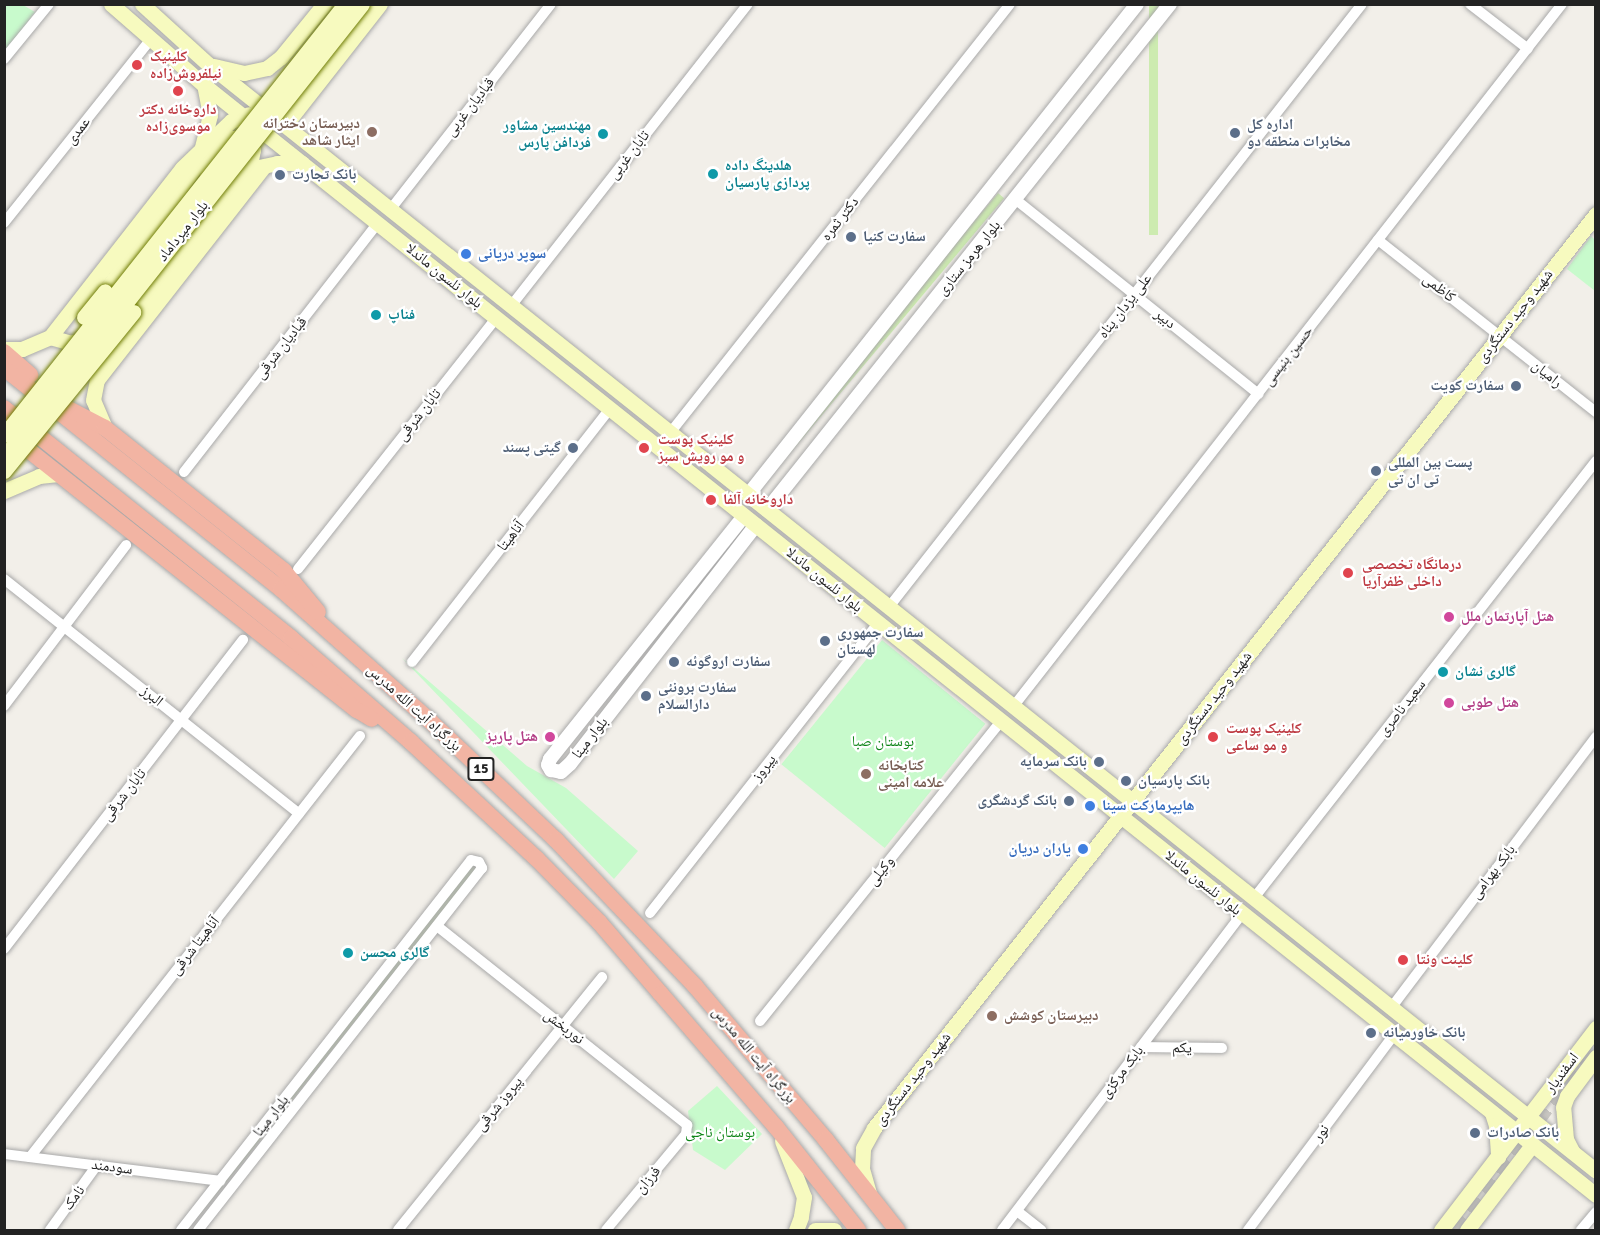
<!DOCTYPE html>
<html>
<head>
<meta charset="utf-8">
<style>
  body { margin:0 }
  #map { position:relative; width:1600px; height:1235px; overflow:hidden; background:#f2efe9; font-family:Signika,"Noto Naskh Arabic",sans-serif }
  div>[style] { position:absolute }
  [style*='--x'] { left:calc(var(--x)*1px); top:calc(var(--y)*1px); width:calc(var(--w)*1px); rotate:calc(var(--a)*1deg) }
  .grass>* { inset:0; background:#cdebb0; transform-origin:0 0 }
  .park>* { inset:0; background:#c8facc; transform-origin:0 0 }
  .trunk-tunnel>* { height:16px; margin-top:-8px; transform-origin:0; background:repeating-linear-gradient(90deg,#c8c6c1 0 16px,transparent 0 24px) }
  .roads { filter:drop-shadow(0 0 2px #a9a9a9) drop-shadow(0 0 2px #a9a9a9) }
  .minor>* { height:10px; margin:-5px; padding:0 5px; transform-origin:5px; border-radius:5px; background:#fff }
  .tertiary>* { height:14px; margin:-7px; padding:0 7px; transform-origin:7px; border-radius:7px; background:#fff }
  .secondary>* { height:15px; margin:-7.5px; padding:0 7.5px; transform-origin:7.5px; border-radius:7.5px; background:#f7fabf }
  .trunk>* { height:16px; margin:-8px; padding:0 8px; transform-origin:8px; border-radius:8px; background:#f2b4a3 }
  .bridges { filter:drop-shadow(0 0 2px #707d05) drop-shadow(0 0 2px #707d05) }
  .secondary-bridge>* { height:15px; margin:-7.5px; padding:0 7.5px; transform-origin:7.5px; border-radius:7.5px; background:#f7fabf }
  .dots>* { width:16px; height:16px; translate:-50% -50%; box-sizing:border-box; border:3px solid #fff; border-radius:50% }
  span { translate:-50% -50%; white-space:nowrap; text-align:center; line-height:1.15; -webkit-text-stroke:4.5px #fff; paint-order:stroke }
  .shield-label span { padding:2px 4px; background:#fff; border:2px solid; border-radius:4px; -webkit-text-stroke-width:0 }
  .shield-label { font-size:14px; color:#222; font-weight:700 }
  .health-label { font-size:15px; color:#be3a42; font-weight:700 }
  .left { translate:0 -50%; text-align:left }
  .street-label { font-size:15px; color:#222 }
  .education-label { font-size:15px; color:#785e54; font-weight:700 }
  .right { translate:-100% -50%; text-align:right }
  .service-label { font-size:15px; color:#4e5e75; font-weight:700 }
  .culture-label { font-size:15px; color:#0d838f; font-weight:700 }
  .shop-label { font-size:15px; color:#366cbe; font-weight:700 }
  .hotel-label { font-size:15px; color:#b23c85; font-weight:700 }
  .park-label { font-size:15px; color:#0c8416 }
  .frame { position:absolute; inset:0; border:6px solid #222; pointer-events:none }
</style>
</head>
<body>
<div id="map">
  <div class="grass">
    <i style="left:1149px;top:5px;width:9px;height:230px"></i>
    <i style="left:998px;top:193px;width:8px;height:362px;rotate:40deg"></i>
    <i style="clip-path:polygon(474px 863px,479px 866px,188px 1230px)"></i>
  </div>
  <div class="park">
    <i style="clip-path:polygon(5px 5px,23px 5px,35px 12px,5px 51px)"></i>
    <i style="clip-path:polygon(1591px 236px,1595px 240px,1595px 291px,1567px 269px)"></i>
    <i style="left:882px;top:640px;width:133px;height:160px;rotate:39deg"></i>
    <i style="clip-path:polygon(402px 658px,527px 766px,566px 788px,638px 851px,614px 879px)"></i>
    <i style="clip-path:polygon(717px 1086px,762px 1134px,725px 1170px,693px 1150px,688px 1111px)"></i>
  </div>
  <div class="trunk-tunnel">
    <i style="--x:1454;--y:1230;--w:112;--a:-52.6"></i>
    <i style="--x:1522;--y:1141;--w:102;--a:-54.1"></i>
  </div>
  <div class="roads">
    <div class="minor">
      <i style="--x:1470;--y:4;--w:73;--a:37.8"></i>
      <i style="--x:4;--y:59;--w:71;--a:-50.7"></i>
      <i style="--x:1015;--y:199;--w:312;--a:38.7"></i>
      <i style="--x:390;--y:210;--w:261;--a:-52"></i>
      <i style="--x:4;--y:223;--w:236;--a:-51.4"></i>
      <i style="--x:1378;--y:240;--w:278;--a:38.3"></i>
      <i style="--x:511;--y:306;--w:384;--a:-51.9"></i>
      <i style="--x:670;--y:433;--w:547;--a:-51.6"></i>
      <i style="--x:184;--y:472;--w:316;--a:-52.1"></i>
      <i style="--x:298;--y:569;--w:320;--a:-51.7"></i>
      <i style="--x:4;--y:579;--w:377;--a:38.5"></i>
      <i style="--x:889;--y:607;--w:766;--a:-51.89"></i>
      <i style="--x:412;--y:662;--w:321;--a:-52"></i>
      <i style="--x:4;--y:706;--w:202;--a:-52.8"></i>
      <i style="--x:1013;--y:707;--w:892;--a:-52.01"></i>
      <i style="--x:1254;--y:898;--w:555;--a:-51.95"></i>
      <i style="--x:650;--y:913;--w:369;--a:-51.8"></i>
      <i style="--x:437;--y:926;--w:320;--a:38.5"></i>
      <i style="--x:687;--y:1125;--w:9;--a:96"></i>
      <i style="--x:686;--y:1134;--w:125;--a:129.8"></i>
      <i style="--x:4;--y:949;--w:391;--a:-52.3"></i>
      <i style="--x:1391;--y:1008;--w:340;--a:-52.9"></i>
      <i style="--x:760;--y:1021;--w:385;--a:-51.2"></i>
      <i style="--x:1141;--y:1047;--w:81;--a:0.7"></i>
      <i style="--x:4;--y:1154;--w:218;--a:7.1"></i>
      <i style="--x:30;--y:1157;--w:535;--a:-51.91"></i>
      <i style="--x:1017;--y:1211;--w:31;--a:38"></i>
      <i style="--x:50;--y:1230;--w:80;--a:-54.1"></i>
      <i style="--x:181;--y:1230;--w:470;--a:-51.9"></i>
      <i style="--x:471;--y:860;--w:8;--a:14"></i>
      <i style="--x:479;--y:862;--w:7;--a:63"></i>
      <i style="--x:482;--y:868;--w:460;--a:128.1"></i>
      <i style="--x:398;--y:1230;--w:325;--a:-51.1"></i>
      <i style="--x:1002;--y:1230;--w:397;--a:-52.8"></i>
      <i style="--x:1248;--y:1230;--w:244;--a:-53.2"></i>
      <i style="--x:1581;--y:1230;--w:23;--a:-50"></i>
    </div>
    <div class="tertiary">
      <i style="--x:748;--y:495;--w:626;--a:-51.61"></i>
      <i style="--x:767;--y:510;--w:647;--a:-51.46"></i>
      <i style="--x:744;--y:516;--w:311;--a:128.6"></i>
      <i style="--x:550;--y:759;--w:6;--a:108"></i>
      <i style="--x:548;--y:765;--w:6;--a:59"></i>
      <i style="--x:551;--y:770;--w:10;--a:11"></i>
      <i style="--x:561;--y:772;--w:12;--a:-42"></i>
      <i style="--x:570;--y:764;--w:303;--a:-52.1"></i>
    </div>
    <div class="secondary">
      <i style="--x:111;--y:4;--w:123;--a:41.1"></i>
      <i style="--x:204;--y:85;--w:1780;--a:38.57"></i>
      <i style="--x:142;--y:4;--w:89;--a:42.3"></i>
      <i style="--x:208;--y:64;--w:1775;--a:38.57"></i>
      <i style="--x:214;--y:66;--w:31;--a:13"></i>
      <i style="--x:244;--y:73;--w:24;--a:-12"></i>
      <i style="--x:267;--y:68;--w:18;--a:-38"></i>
      <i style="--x:281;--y:57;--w:68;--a:-50.9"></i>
      <i style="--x:285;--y:125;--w:154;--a:-51.9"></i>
      <i style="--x:254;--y:168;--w:24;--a:-12"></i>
      <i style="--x:277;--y:163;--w:25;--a:0"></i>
      <i style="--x:105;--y:291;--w:158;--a:-54"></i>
      <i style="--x:198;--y:163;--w:49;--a:-76"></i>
      <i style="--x:210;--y:115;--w:31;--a:-101"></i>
      <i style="--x:133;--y:312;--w:188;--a:-51.5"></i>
      <i style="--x:250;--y:165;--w:15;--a:-79"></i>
      <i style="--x:253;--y:150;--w:9;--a:-126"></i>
      <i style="--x:248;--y:143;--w:16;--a:-162"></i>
      <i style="--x:233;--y:138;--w:16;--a:150"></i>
      <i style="--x:219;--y:146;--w:10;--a:127"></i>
      <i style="--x:213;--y:154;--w:28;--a:105"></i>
      <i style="--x:50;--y:337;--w:22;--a:16"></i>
      <i style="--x:71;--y:343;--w:17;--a:-17"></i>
      <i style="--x:4;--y:349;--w:18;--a:0"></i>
      <i style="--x:22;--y:349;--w:30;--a:-23"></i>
      <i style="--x:50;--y:337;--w:214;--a:-52"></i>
      <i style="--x:182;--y:168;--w:68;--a:-43.8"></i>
      <i style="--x:231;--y:121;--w:19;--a:-21"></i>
      <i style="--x:105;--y:428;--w:30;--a:-113"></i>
      <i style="--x:93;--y:400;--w:20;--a:-79"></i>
      <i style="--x:97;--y:380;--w:271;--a:-52"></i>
      <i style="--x:4;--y:491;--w:38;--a:-23"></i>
      <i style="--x:39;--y:476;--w:19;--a:-6"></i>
      <i style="--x:1492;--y:1113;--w:13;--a:72"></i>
      <i style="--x:1496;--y:1125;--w:32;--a:86"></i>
      <i style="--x:782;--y:1141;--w:60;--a:68.6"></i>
      <i style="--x:804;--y:1197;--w:20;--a:99"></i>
      <i style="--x:801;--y:1217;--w:14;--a:111"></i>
      <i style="--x:1572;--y:1151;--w:13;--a:-117"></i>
      <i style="--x:1566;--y:1139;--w:32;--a:-95"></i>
      <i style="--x:1563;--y:1107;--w:12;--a:-70"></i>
      <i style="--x:1567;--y:1096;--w:49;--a:-53.4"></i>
      <i style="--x:869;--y:1193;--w:25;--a:-106"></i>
      <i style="--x:862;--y:1169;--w:21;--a:-87"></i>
      <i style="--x:863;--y:1148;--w:23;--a:-61"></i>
      <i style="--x:874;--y:1128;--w:1165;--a:-51.69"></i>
      <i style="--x:815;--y:1230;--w:19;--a:0"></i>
      <i style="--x:1441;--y:1230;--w:255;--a:-52.5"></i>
      <i style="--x:1467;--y:1230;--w:107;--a:-52.6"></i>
    </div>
    <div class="trunk">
      <i style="--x:4;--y:352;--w:35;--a:41"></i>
      <i style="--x:4;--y:368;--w:354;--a:38.6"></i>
      <i style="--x:281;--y:589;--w:198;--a:41.5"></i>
      <i style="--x:429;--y:720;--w:175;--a:43.4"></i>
      <i style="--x:556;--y:840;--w:202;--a:46.4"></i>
      <i style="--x:695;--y:986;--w:202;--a:49.6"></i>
      <i style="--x:826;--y:1140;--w:115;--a:51.7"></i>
      <i style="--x:65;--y:407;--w:45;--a:27.7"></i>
      <i style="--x:105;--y:428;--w:229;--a:38.6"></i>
      <i style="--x:284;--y:571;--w:53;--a:50.3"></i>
      <i style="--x:4;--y:408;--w:368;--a:38.7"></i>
      <i style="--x:291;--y:638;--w:159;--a:40.9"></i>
      <i style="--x:411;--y:742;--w:171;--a:42.9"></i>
      <i style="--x:536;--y:858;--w:90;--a:45.5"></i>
      <i style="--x:599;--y:922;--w:95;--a:49.3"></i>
      <i style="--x:661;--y:994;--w:176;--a:49.2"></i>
      <i style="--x:776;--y:1127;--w:132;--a:51.5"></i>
      <i style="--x:12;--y:437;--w:440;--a:38.4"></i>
      <i style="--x:357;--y:710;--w:17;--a:31"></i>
    </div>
  </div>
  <div class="bridges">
    <div class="secondary-bridge">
      <i style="--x:84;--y:317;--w:33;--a:-51"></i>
      <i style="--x:4;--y:435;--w:550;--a:-51.65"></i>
      <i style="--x:4;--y:457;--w:577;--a:-51.68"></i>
      <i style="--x:4;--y:471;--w:205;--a:-50.9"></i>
    </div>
  </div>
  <div class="dots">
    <i style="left:137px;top:65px;background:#e0444e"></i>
    <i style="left:178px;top:91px;background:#e0444e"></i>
    <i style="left:372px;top:132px;background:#8d6e63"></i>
    <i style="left:1235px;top:133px;background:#5c6f8a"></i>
    <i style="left:603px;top:134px;background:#0f9aa8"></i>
    <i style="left:713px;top:174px;background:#0f9aa8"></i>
    <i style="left:280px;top:175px;background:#5c6f8a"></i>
    <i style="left:851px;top:237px;background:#5c6f8a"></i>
    <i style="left:466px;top:254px;background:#3f7fe0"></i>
    <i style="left:376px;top:315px;background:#0f9aa8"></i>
    <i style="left:1516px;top:386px;background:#5c6f8a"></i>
    <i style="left:573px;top:448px;background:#5c6f8a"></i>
    <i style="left:644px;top:448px;background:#e0444e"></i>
    <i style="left:1376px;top:471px;background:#5c6f8a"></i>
    <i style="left:711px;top:500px;background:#e0444e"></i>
    <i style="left:1348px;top:573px;background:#e0444e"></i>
    <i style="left:1449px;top:617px;background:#d1479c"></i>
    <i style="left:825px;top:641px;background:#5c6f8a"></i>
    <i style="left:674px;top:662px;background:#5c6f8a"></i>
    <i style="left:1443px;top:672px;background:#0f9aa8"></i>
    <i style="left:646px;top:696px;background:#5c6f8a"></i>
    <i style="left:1449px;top:703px;background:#d1479c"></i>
    <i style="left:550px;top:737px;background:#d1479c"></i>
    <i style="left:1213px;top:737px;background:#e0444e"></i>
    <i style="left:1099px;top:762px;background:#5c6f8a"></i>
    <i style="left:866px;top:774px;background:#8d6e63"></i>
    <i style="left:1126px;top:781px;background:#5c6f8a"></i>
    <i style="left:1069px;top:801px;background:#5c6f8a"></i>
    <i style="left:1090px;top:806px;background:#3f7fe0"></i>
    <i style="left:1083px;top:849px;background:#3f7fe0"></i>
    <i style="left:348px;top:953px;background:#0f9aa8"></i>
    <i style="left:1403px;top:960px;background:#e0444e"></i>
    <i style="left:992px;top:1016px;background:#8d6e63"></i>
    <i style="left:1371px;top:1033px;background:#5c6f8a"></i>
    <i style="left:1475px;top:1133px;background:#5c6f8a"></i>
  </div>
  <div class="shield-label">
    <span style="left:481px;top:769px">15</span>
  </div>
  <div class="health-label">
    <span class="left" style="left:150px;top:65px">کلینیک<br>نیلفروش‌زاده</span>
    <span style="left:178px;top:118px">داروخانه دکتر<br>موسوی‌زاده</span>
    <span class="left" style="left:658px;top:448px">کلینیک پوست<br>و مو رویش سبز</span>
    <span class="left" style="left:723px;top:500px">داروخانه آلفا</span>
    <span class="left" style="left:1362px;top:573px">درمانگاه تخصصی<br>داخلی ظفرآریا</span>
    <span class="left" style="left:1226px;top:737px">کلینیک پوست<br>و مو ساعی</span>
    <span class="left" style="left:1416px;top:960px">کلینت ونتا</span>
  </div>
  <div class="street-label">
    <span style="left:470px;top:107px;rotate:-52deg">قبادیان غربی</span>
    <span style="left:78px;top:131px;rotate:-52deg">عمدی</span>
    <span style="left:629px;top:155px;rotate:-52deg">تابان غربی</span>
    <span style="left:840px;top:219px;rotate:-52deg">دکتر ثمره</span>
    <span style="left:183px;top:231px;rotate:-52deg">بلوار میرداماد</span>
    <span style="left:969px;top:258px;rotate:-51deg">بلوار هرمز ستاری</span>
    <span style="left:444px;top:276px;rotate:39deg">بلوار نلسون ماندلا</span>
    <span style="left:1439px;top:288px;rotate:38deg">کاظمی</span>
    <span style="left:1125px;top:306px;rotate:-52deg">علی یزدان پناه</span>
    <span style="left:1515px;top:316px;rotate:-52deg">شهید وحید دستگردی</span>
    <span style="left:1165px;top:319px;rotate:39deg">دبیر</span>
    <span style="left:281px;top:348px;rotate:-52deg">قبادیان شرقی</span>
    <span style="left:1288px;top:356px;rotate:-52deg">حسین بنیسی</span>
    <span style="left:1547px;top:374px;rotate:39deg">رامیان</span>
    <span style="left:419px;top:415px;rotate:-52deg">تابان شرقی</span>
    <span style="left:511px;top:536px;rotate:-52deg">آناهیتا</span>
    <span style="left:824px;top:580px;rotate:39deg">بلوار نلسون ماندلا</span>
    <span style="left:152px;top:696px;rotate:39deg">البرز</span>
    <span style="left:1214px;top:698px;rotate:-52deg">شهید وحید دستگردی</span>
    <span style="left:414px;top:708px;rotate:42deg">بزرگراه آیت الله مدرس</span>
    <span style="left:1402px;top:708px;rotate:-52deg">سعید ناصری</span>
    <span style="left:590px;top:738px;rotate:-52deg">بلوار مینا</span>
    <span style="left:764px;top:768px;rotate:-52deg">پیروز</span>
    <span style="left:124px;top:795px;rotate:-52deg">تابان شرقی</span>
    <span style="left:881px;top:871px;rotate:-51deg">وكيلی</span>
    <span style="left:1493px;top:872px;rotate:-53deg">بابک بهرامی</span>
    <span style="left:1203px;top:883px;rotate:39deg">بلوار نلسون ماندلا</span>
    <span style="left:195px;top:946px;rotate:-52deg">آناهیتا شرقی</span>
    <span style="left:564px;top:1027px;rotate:38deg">نوربخش</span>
    <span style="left:1182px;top:1048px;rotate:1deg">یکم</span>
    <span style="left:754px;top:1055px;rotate:50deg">بزرگراه آیت الله مدرس</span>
    <span style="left:1122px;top:1072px;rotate:-53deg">بابک مرکزی</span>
    <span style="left:1562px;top:1073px;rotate:-53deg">اسفندیار</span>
    <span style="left:913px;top:1079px;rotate:-52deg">شهید وحید دستگردی</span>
    <span style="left:499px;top:1104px;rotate:-51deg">پیروز شرقی</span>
    <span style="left:271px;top:1116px;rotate:-52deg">بلوار مینا</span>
    <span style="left:1321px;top:1133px;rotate:-53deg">نور</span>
    <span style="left:112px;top:1167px;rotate:7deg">سودمند</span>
    <span style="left:648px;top:1180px;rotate:-50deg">فرزان</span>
    <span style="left:74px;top:1198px;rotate:-54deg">نامک</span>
  </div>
  <div class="education-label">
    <span class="right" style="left:360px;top:132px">دبیرستان دخترانه<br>ایثار شاهد</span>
    <span class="left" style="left:878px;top:774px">کتابخانه<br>علامه امینی</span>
    <span class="left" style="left:1004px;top:1016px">دبیرستان کوشش</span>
  </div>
  <div class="service-label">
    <span class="left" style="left:1247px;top:133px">اداره کل<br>مخابرات منطقه دو</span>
    <span class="left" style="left:292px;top:175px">بانک تجارت</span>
    <span class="left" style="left:863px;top:237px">سفارت کنیا</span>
    <span class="right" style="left:1504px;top:386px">سفارت کویت</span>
    <span class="right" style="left:561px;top:448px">گیتی پسند</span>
    <span class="left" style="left:1388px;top:471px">پست بین المللی<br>تی ان تی</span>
    <span class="left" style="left:837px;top:641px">سفارت جمهوری<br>لهستان</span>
    <span class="left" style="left:686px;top:662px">سفارت اروگوئه</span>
    <span class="left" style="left:658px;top:696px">سفارت برونئی<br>دارالسلام</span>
    <span class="right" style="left:1087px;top:762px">بانک سرمایه</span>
    <span class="left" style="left:1138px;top:781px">بانک پارسیان</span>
    <span class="right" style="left:1057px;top:801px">بانک گردشگری</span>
    <span class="left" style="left:1383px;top:1033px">بانک خاورمیانه</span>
    <span class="left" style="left:1487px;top:1133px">بانک صادرات</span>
  </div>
  <div class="culture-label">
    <span class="right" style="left:591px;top:134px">مهندسین مشاور<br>فردافن پارس</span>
    <span class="left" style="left:725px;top:174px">هلدینگ داده<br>پردازی پارسیان</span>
    <span class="left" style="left:388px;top:315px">فناپ</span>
    <span class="left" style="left:1455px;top:672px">گالری نشان</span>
    <span class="left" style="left:360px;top:953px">گالری محسن</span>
  </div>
  <div class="shop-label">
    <span class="left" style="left:478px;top:254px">سوپر دریانی</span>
    <span class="left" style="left:1102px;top:806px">هایپرمارکت سینا</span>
    <span class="right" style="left:1071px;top:849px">یاران دریان</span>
  </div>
  <div class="hotel-label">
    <span class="left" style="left:1461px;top:617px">هتل آپارتمان ملل</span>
    <span class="left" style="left:1461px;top:703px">هتل طوبی</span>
    <span class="right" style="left:538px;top:737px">هتل پاریز</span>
  </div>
  <div class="park-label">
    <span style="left:883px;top:742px">بوستان صبا</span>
    <span style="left:720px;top:1133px">بوستان ناجی</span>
  </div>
  <div class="frame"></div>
</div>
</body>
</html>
